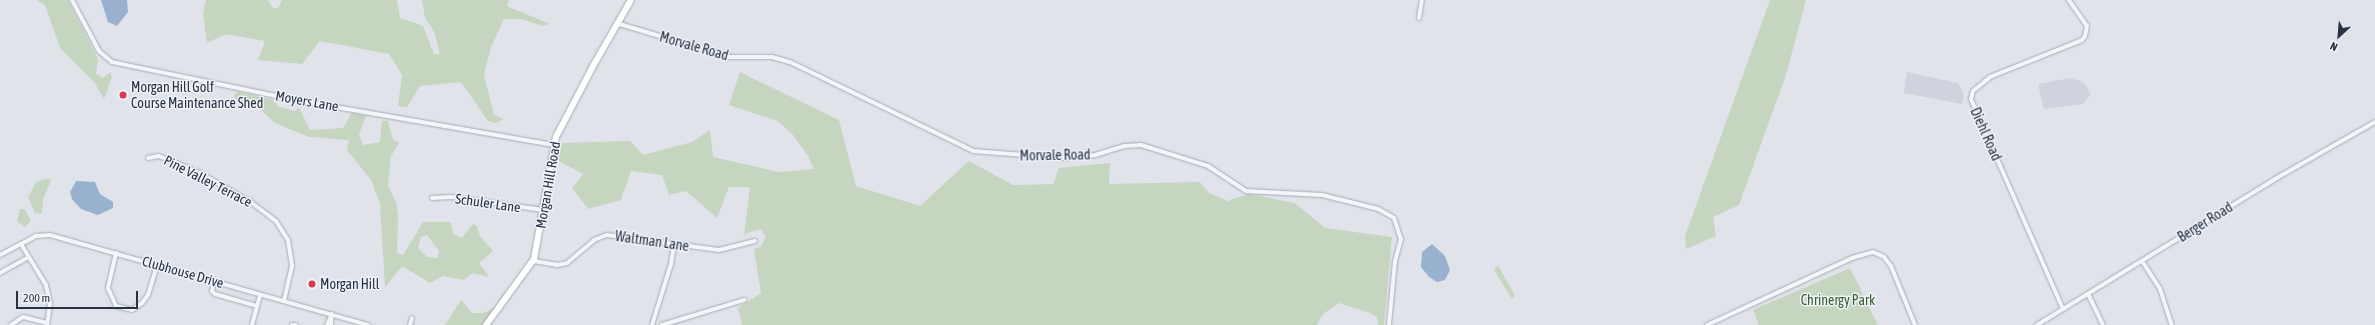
<!DOCTYPE html>
<html>
<head>
<meta charset="utf-8">
<style>
  body { margin:0 }
  #map { position:relative; width:2375px; height:325px; overflow:hidden; background:#e0e4ea; font-family:"Asap Condensed",sans-serif }
  div>[style] { position:absolute }
  [style*='--x'] { left:calc(var(--x)*1px); top:calc(var(--y)*1px); width:calc(var(--w)*1px); rotate:calc(var(--a)*1deg) }
  .built>* { inset:0; background:#ced3dd }
  .green>* { inset:0; background:#c5d5c0 }
  .water>* { inset:0; background:#97b1ce }
  .roads { filter:drop-shadow(0 0 1px #a5abb5) drop-shadow(0 0 1px #a5abb5) }
  .minor>* { height:4px; margin:-2px; padding:0 2px; transform-origin:2px; border-radius:2px; background:#f3f5f8 }
  .secondary>* { height:6px; margin:-3px; padding:0 3px; transform-origin:3px; border-radius:3px; background:#fff }
  .dots>* { width:11px; height:11px; translate:-50% -50%; box-sizing:border-box; border:2px solid #f0f3f8; border-radius:50% }
  span { translate:-50% -50%; white-space:nowrap; text-align:center; line-height:1.15; -webkit-text-stroke:3px #f0f3f8; paint-order:stroke }
  .street-label { font-size:14px; color:#273144 }
  .poi-label { font-size:14px; color:#273144 }
  .left { translate:0 -50%; text-align:left }
  .park-label { font-size:14px; color:#3a6132 }
  .north { position:absolute; left:2319px; top:16px; width:40px; height:40px; -webkit-text-stroke:3px #f0f3f8; paint-order:stroke; rotate:206deg; font-size:11px; font-weight:700; line-height:16px; text-align:center; color:#273144 }
  .north::after { content:''; display:block; margin:auto; width:14px; height:18px; background:#273144; clip-path:polygon(50% 0,100% 100%,50% 72%,0 100%) }
  .scale { position:absolute; left:16px; top:291px; width:122px; height:18px; box-sizing:border-box; border:2px solid #273144; border-top:0; padding-left:5px; font-size:12px; line-height:14px; white-space:nowrap; color:#273144; -webkit-text-stroke:3px #f0f3f8; paint-order:stroke }
</style>
</head>
<body>
<div id="map">
  <div class="built">
    <i style="clip-path:polygon(1907px 72px,1958px 83px,1964px 94px,1962px 104px,1904px 93px)"></i>
    <i style="clip-path:polygon(2070px 78px,2083px 82px,2091px 94px,2083px 104px,2044px 109px,2038px 84px)"></i>
  </div>
  <div class="green">
    <i style="clip-path:polygon(37px 0,68px 0,98px 59px,96px 74px,103px 78px,110px 72px,112px 77px,104px 99px,94px 82px,60px 48px,45px 5px)"></i>
    <i style="clip-path:polygon(206px 0,268px 0,273px 8px,278px 8px,282px 0,397px 0,400px 18px,423px 26px,434px 54px,440px 54px,434px 31px,425px 18px,422px 0,509px 0,507px 6px,550px 24px,542px 26px,522px 19px,504px 19px,491px 47px,484px 75px,494px 115px,504px 119px,496px 123px,488px 121px,461px 82px,420px 86px,407px 107px,398px 106px,402px 75px,389px 54px,320px 41px,302px 64px,258px 60px,265px 41px,226px 34px,207px 43px,203px 13px)"></i>
    <i style="clip-path:polygon(1770px 0,1806px 0,1786px 75px,1739px 205px,1713px 217px,1716px 236px,1686px 249px,1685px 236px)"></i>
    <i style="clip-path:polygon(740px 72px,839px 120px,856px 186px,920px 206px,969px 161px,1013px 185px,1053px 184px,1059px 168px,1110px 163px,1109px 184px,1200px 182px,1209px 193px,1228px 201px,1248px 194px,1295px 203px,1325px 228px,1392px 237px,1384px 325px,1378px 325px,1377px 317px,1370px 313px,1339px 303px,1323px 314px,1317px 325px,742px 325px,738px 308px,761px 293px,754px 249px,760px 247px,766px 238px,761px 229px,747px 233px,744px 236px,750px 187px,729px 187px,717px 218px,686px 191px,669px 195px,662px 175px,631px 171px,621px 200px,588px 209px,572px 188px,583px 174px,557px 160px,559px 143px,630px 141px,643px 155px,692px 142px,710px 130px,713px 157px,779px 172px,814px 169px,808px 156px,793px 135px,778px 121px,729px 105px)"></i>
    <i style="clip-path:polygon(evenodd,238px 92px,273px 100px,279px 107px,295px 111px,299px 107px,310px 130px,343px 128px,352px 113px,366px 116px,359px 134px,363px 145px,380px 142px,382px 121px,388px 121px,393px 140px,399px 143px,391px 156px,388px 186px,396px 202px,398px 215px,397px 253px,403px 255px,423px 222px,451px 222px,453px 234px,462px 238px,473px 224px,477px 226px,480px 236px,493px 251px,479px 263px,489px 277px,473px 273px,464px 280px,443px 276px,430px 283px,402px 266px,385px 287px,380px 203px,371px 180px,347px 150px,349px 140px,309px 137px,275px 123px,261px 110px,238px 103px,234px 95px,238px 92px,427px 235px,439px 251px,438px 258px,427px 257px,418px 248px,421px 237px,427px 235px)"></i>
    <i style="clip-path:polygon(49px 178px,51px 181px,43px 199px,42px 214px,35px 213px,28px 197px,36px 182px)"></i>
    <i style="clip-path:polygon(20px 209px,25px 209px,31px 221px,25px 227px,17px 221px)"></i>
    <i style="clip-path:polygon(1498px 265px,1515px 296px,1512px 299px,1494px 270px)"></i>
    <i style="clip-path:polygon(1850px 268px,1878px 325px,1759px 325px,1753px 310px)"></i>
    <i style="clip-path:polygon(503px 293px,506px 295px,482px 325px,445px 325px,461px 300px,472px 313px,484px 313px,495px 307px)"></i>
  </div>
  <div class="water">
    <i style="clip-path:polygon(101px 0,127px 0,128px 12px,117px 26px,108px 22px)"></i>
    <i style="clip-path:polygon(76px 181px,95px 182px,100px 194px,113px 202px,113px 208px,98px 215px,81px 209px,72px 199px,70px 192px)"></i>
    <i style="clip-path:polygon(1432px 244px,1445px 256px,1450px 270px,1445px 280px,1437px 282px,1429px 277px,1421px 267px,1422px 252px)"></i>
  </div>
  <div class="roads">
    <div class="minor">
      <i style="--x:72;--y:0;--w:58;--a:62.1"></i>
      <i style="--x:99;--y:51;--w:17;--a:40"></i>
      <i style="--x:112;--y:62;--w:188;--a:11.7"></i>
      <i style="--x:296;--y:100;--w:261;--a:9.9"></i>
      <i style="--x:1419;--y:18;--w:18;--a:-81"></i>
      <i style="--x:616;--y:23;--w:119;--a:16.6"></i>
      <i style="--x:730;--y:57;--w:42;--a:0"></i>
      <i style="--x:772;--y:57;--w:19;--a:16"></i>
      <i style="--x:790;--y:62;--w:203;--a:25.9"></i>
      <i style="--x:973;--y:151;--w:90;--a:4.4"></i>
      <i style="--x:1063;--y:158;--w:32;--a:-5"></i>
      <i style="--x:1095;--y:155;--w:30;--a:-17"></i>
      <i style="--x:1124;--y:146;--w:17;--a:-3"></i>
      <i style="--x:1141;--y:145;--w:70;--a:17.4"></i>
      <i style="--x:1208;--y:166;--w:45;--a:33.3"></i>
      <i style="--x:1246;--y:191;--w:76;--a:3"></i>
      <i style="--x:1322;--y:195;--w:58;--a:14"></i>
      <i style="--x:1378;--y:209;--w:18;--a:29"></i>
      <i style="--x:1394;--y:218;--w:22;--a:72"></i>
      <i style="--x:1401;--y:239;--w:23;--a:105"></i>
      <i style="--x:1395;--y:261;--w:64;--a:95.4"></i>
      <i style="--x:148;--y:158;--w:11;--a:-10"></i>
      <i style="--x:159;--y:156;--w:44;--a:22.5"></i>
      <i style="--x:200;--y:173;--w:60;--a:30"></i>
      <i style="--x:252;--y:203;--w:30;--a:37"></i>
      <i style="--x:276;--y:221;--w:22;--a:58"></i>
      <i style="--x:288;--y:240;--w:26;--a:81"></i>
      <i style="--x:292;--y:266;--w:36;--a:103"></i>
      <i style="--x:432;--y:198;--w:19;--a:-3"></i>
      <i style="--x:451;--y:197;--w:93;--a:8"></i>
      <i style="--x:21;--y:244;--w:48;--a:58.6"></i>
      <i style="--x:46;--y:285;--w:19;--a:78"></i>
      <i style="--x:50;--y:304;--w:21;--a:98"></i>
      <i style="--x:116;--y:253;--w:36;--a:103"></i>
      <i style="--x:108;--y:288;--w:20;--a:66"></i>
      <i style="--x:116;--y:306;--w:16;--a:14"></i>
      <i style="--x:132;--y:310;--w:12;--a:-35"></i>
      <i style="--x:142;--y:303;--w:10;--a:-53"></i>
      <i style="--x:148;--y:295;--w:31;--a:-73"></i>
      <i style="--x:0;--y:255;--w:41;--a:-27.8"></i>
      <i style="--x:36;--y:236;--w:14;--a:-4"></i>
      <i style="--x:50;--y:235;--w:331;--a:15.8"></i>
      <i style="--x:533;--y:261;--w:24;--a:9"></i>
      <i style="--x:557;--y:265;--w:10;--a:-11"></i>
      <i style="--x:567;--y:263;--w:35;--a:-40"></i>
      <i style="--x:594;--y:240;--w:14;--a:-21"></i>
      <i style="--x:607;--y:235;--w:113;--a:7.6"></i>
      <i style="--x:719;--y:250;--w:37;--a:-14"></i>
      <i style="--x:2142;--y:261;--w:33;--a:57"></i>
      <i style="--x:2160;--y:289;--w:38;--a:72"></i>
      <i style="--x:0;--y:273;--w:33;--a:-29"></i>
      <i style="--x:214;--y:281;--w:10;--a:101"></i>
      <i style="--x:212;--y:291;--w:4;--a:45"></i>
      <i style="--x:215;--y:294;--w:44;--a:15.9"></i>
      <i style="--x:2088;--y:294;--w:34;--a:64"></i>
      <i style="--x:2063;--y:309;--w:229;--a:-113.7"></i>
      <i style="--x:1971;--y:99;--w:8;--a:-76"></i>
      <i style="--x:1973;--y:91;--w:22;--a:-39"></i>
      <i style="--x:1990;--y:77;--w:99;--a:-21.9"></i>
      <i style="--x:2082;--y:40;--w:5;--a:-53"></i>
      <i style="--x:2085;--y:36;--w:10;--a:-79"></i>
      <i style="--x:2087;--y:26;--w:32;--a:-125"></i>
      <i style="--x:11;--y:325;--w:14;--a:-34"></i>
      <i style="--x:23;--y:317;--w:25;--a:14"></i>
      <i style="--x:252;--y:325;--w:31;--a:-75"></i>
      <i style="--x:292;--y:325;--w:4;--a:0"></i>
      <i style="--x:327;--y:325;--w:12;--a:-66"></i>
      <i style="--x:331;--y:325;--w:11;--a:-85"></i>
      <i style="--x:410;--y:325;--w:7;--a:-74"></i>
      <i style="--x:652;--y:325;--w:64;--a:-72.7"></i>
      <i style="--x:671;--y:264;--w:20;--a:-81"></i>
      <i style="--x:662;--y:325;--w:86;--a:-17"></i>
      <i style="--x:1707;--y:325;--w:160;--a:-24.8"></i>
      <i style="--x:1852;--y:258;--w:22;--a:-16"></i>
      <i style="--x:1873;--y:252;--w:12;--a:24"></i>
      <i style="--x:1884;--y:257;--w:11;--a:52"></i>
      <i style="--x:1891;--y:266;--w:64;--a:67.9"></i>
      <i style="--x:2037;--y:325;--w:287;--a:-31.5"></i>
      <i style="--x:2282;--y:175;--w:107;--a:-29.7"></i>
    </div>
    <div class="secondary">
      <i style="--x:486;--y:325;--w:82;--a:-54"></i>
      <i style="--x:534;--y:259;--w:124;--a:-79.8"></i>
      <i style="--x:556;--y:137;--w:78;--a:-62.4"></i>
      <i style="--x:592;--y:68;--w:78;--a:-60.2"></i>
    </div>
  </div>
  <div class="dots">
    <i style="left:123px;top:95px;background:#dc384e"></i>
    <i style="left:312px;top:284px;background:#dc384e"></i>
  </div>
  <div class="street-label">
    <span style="left:694px;top:46px;rotate:16deg">Morvale Road</span>
    <span style="left:307px;top:101px;rotate:10deg">Moyers Lane</span>
    <span style="left:1986px;top:134px;rotate:66deg">Diehl Road</span>
    <span style="left:1055px;top:155px;rotate:-1deg">Morvale Road</span>
    <span style="left:208px;top:181px;rotate:27deg">Pine Valley Terrace</span>
    <span style="left:548px;top:185px;rotate:-80deg">Morgan Hill Road</span>
    <span style="left:488px;top:203px;rotate:8deg">Schuler Lane</span>
    <span style="left:2205px;top:222px;rotate:-32deg">Berger Road</span>
    <span style="left:652px;top:241px;rotate:8deg">Waltman Lane</span>
    <span style="left:183px;top:272px;rotate:16deg">Clubhouse Drive</span>
  </div>
  <div class="poi-label">
    <span class="left" style="left:131px;top:95px">Morgan Hill Golf<br>Course Maintenance Shed</span>
    <span class="left" style="left:320px;top:284px">Morgan Hill</span>
  </div>
  <div class="park-label">
    <span style="left:1838px;top:300px">Chrinergy Park</span>
  </div>
  <div class="north">N</div>
  <div class="scale">200 m</div>
</div>
</body>
</html>
